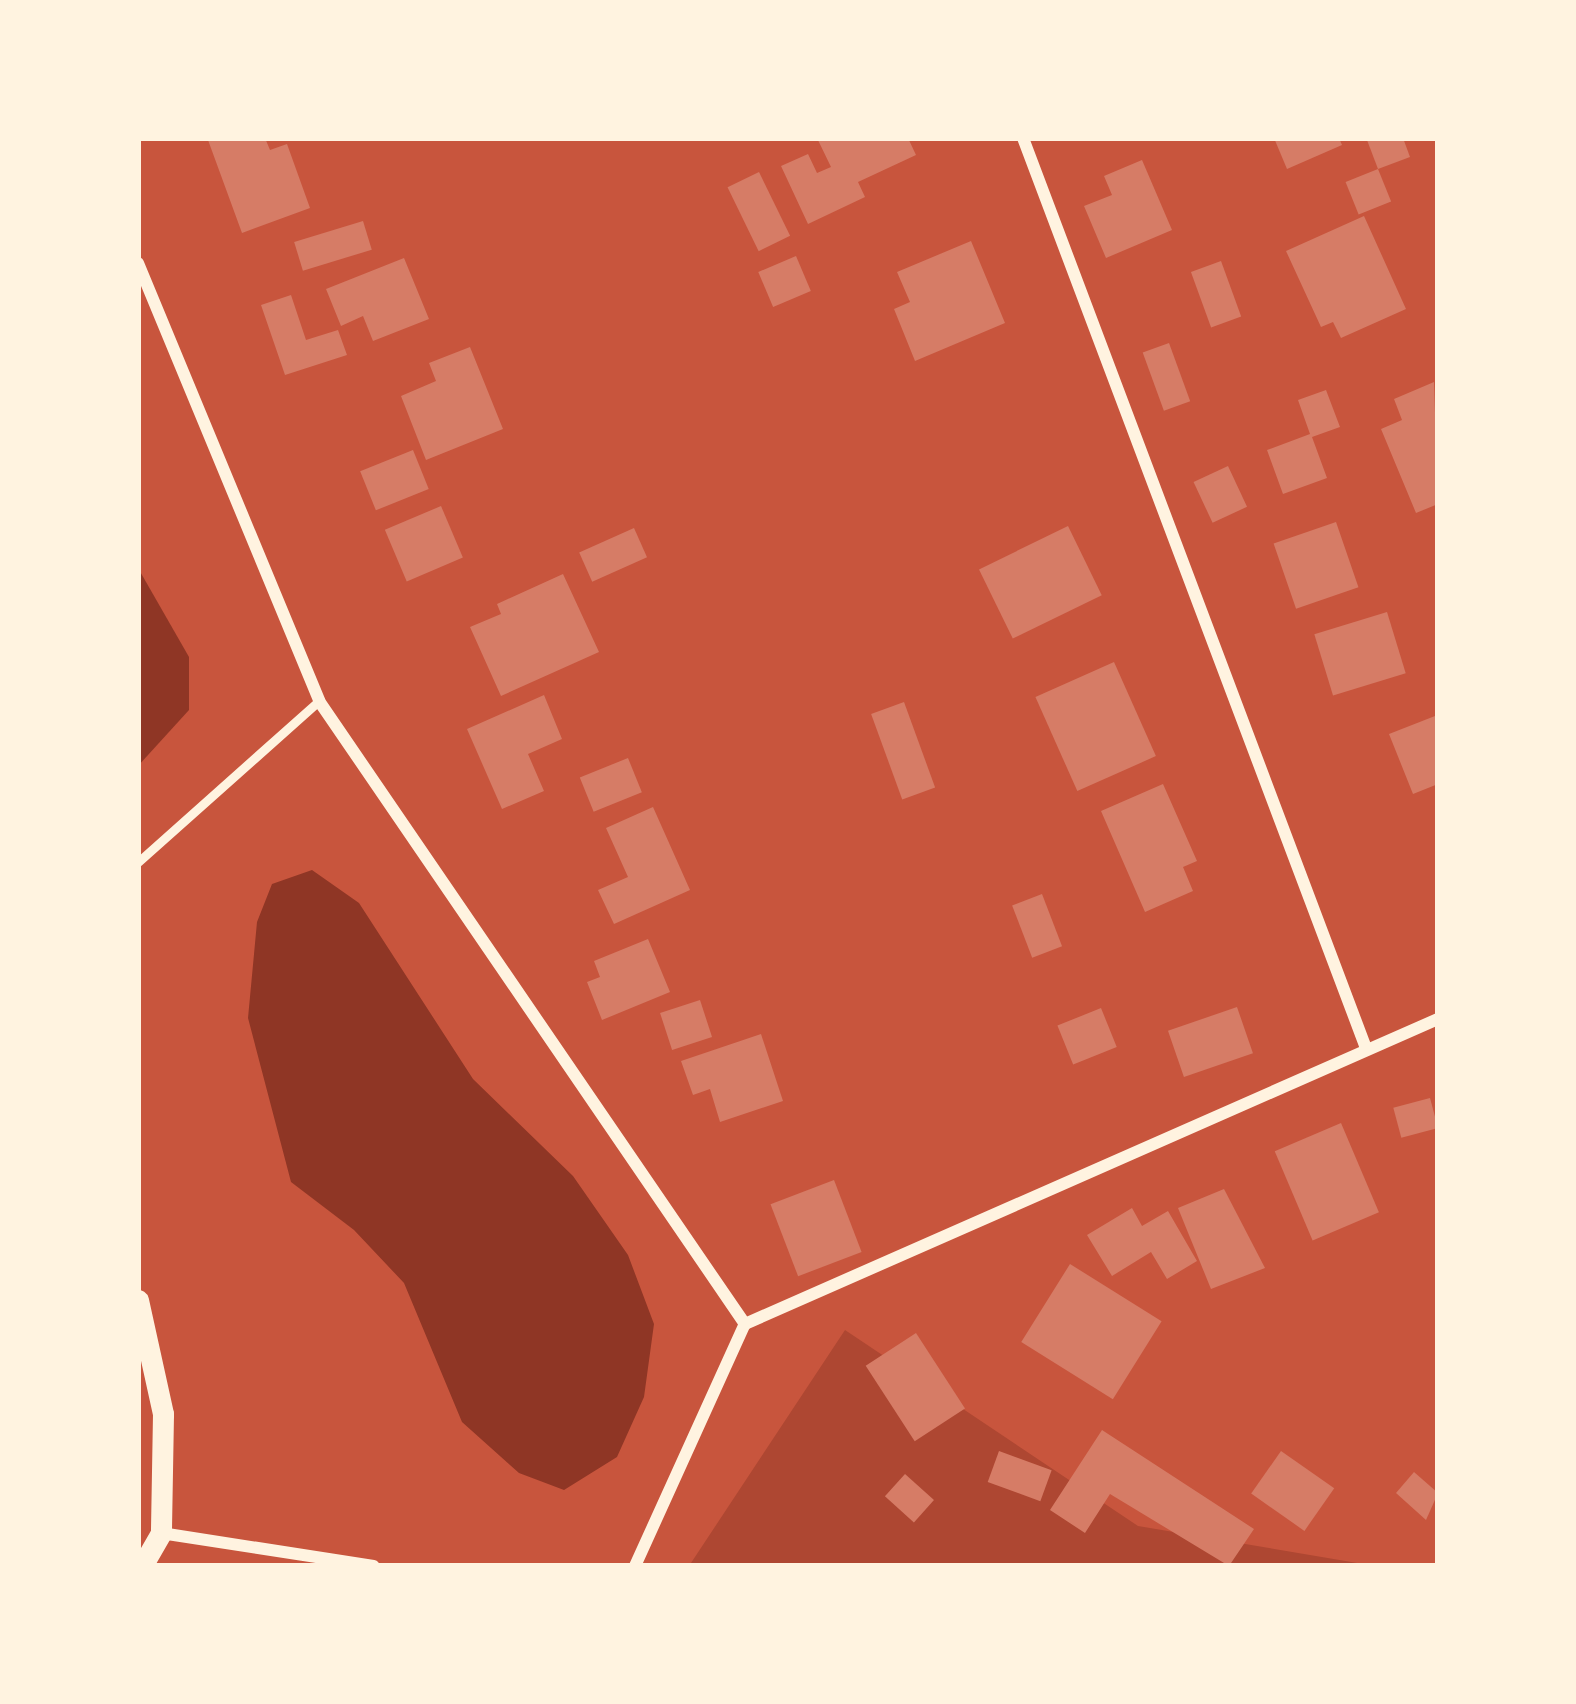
<!DOCTYPE html>
<html>
<head>
<meta charset="utf-8">
<style>
  body { margin:0 }
  #map { position:relative; width:1576px; height:1704px; overflow:hidden; background:#c8553d; font-family:Arial,sans-serif }
  div>[style] { position:absolute }
  [style*='--x'] { left:calc(var(--x)*1px); top:calc(var(--y)*1px); width:calc(var(--w)*1px); rotate:calc(var(--a)*1deg) }
  .green>* { inset:0; background:#ae4732 }
  .water>* { inset:0; background:#8f3625 }
  .building>* { inset:0; background:#d67c66; transform-origin:0 0 }
  .service>* { height:9px; margin:-4.5px; padding:0 4.5px; transform-origin:4.5px; border-radius:4.5px; background:#fff3e0 }
  .minor>* { height:12px; margin:-6px; padding:0 6px; transform-origin:6px; border-radius:6px; background:#fff3e0 }
  .tertiary>* { height:21px; margin:-10.5px; padding:0 10.5px; transform-origin:10.5px; border-radius:10.5px; background:#fff3e0 }
  span { translate:-50% -50%; white-space:nowrap; text-align:center; line-height:1.15; -webkit-text-stroke:12px #fff3e0; paint-order:stroke }
  .frame { position:absolute; inset:0; border:141px solid #fff3e0; pointer-events:none }
</style>
</head>
<body>
<div id="map">
  <div class="green">
    <i style="clip-path:polygon(845px 1330px,1138px 1526px,1375px 1566px,689px 1566px)"></i>
  </div>
  <div class="water">
    <i style="clip-path:polygon(138px 568px,189px 657px,189px 710px,138px 766px)"></i>
    <i style="clip-path:polygon(312px 870px,359px 903px,473px 1079px,573px 1176px,628px 1255px,654px 1324px,644px 1397px,617px 1457px,564px 1490px,519px 1473px,462px 1422px,404px 1283px,354px 1230px,291px 1182px,248px 1018px,257px 922px,272px 884px)"></i>
  </div>
  <div class="building">
    <i style="clip-path:polygon(265px 138px,270px 150px,287px 144px,310px 208px,242px 233px,208px 140px)"></i>
    <i style="clip-path:polygon(817px 138px,908px 138px,916px 155px,858px 182px,865px 197px,808px 224px,781px 166px,808px 154px,817px 173px,831px 167px)"></i>
    <i style="clip-path:polygon(1274px 138px,1339px 138px,1342px 145px,1287px 169px)"></i>
    <i style="clip-path:polygon(1403px 138px,1410px 157px,1378px 169px,1367px 140px)"></i>
    <i style="clip-path:polygon(1142px 160px,1172px 230px,1106px 258px,1084px 206px,1112px 195px,1104px 176px)"></i>
    <i style="left:1378px;top:169px;width:35px;height:35px;rotate:68deg"></i>
    <i style="left:759px;top:172px;width:71px;height:35px;rotate:64deg"></i>
    <i style="clip-path:polygon(1364px 216px,1406px 309px,1341px 338px,1333px 322px,1321px 327px,1286px 251px)"></i>
    <i style="left:363px;top:221px;width:30px;height:72px;rotate:73deg"></i>
    <i style="clip-path:polygon(971px 241px,1005px 323px,915px 361px,894px 309px,910px 302px,897px 272px)"></i>
    <i style="left:796px;top:256px;width:38px;height:41px;rotate:67deg"></i>
    <i style="clip-path:polygon(404px 258px,429px 319px,373px 341px,363px 316px,341px 326px,326px 289px)"></i>
    <i style="left:1221px;top:261px;width:59px;height:32px;rotate:70deg"></i>
    <i style="clip-path:polygon(291px 295px,306px 340px,338px 330px,347px 355px,285px 375px,261px 305px)"></i>
    <i style="left:1169px;top:343px;width:62px;height:28px;rotate:70deg"></i>
    <i style="clip-path:polygon(470px 347px,503px 429px,426px 460px,401px 396px,436px 381px,429px 363px)"></i>
    <i style="clip-path:polygon(1434px 382px,1438px 504px,1416px 513px,1381px 429px,1402px 420px,1394px 399px)"></i>
    <i style="clip-path:polygon(1326px 390px,1340px 427px,1312px 437px,1327px 478px,1283px 494px,1267px 450px,1310px 434px,1298px 400px)"></i>
    <i style="left:413px;top:450px;width:42px;height:57px;rotate:68deg"></i>
    <i style="left:1228px;top:466px;width:45px;height:38px;rotate:65deg"></i>
    <i style="left:441px;top:506px;width:56px;height:61px;rotate:67deg"></i>
    <i style="left:1336px;top:522px;width:69px;height:66px;rotate:71deg"></i>
    <i style="left:1068px;top:526px;width:77px;height:99px;rotate:64deg"></i>
    <i style="left:634px;top:528px;width:32px;height:60px;rotate:66deg"></i>
    <i style="clip-path:polygon(563px 574px,599px 652px,501px 696px,470px 627px,501px 614px,497px 604px)"></i>
    <i style="left:1387px;top:612px;width:64px;height:76px;rotate:73deg"></i>
    <i style="left:1114px;top:662px;width:103px;height:86px;rotate:66deg"></i>
    <i style="clip-path:polygon(544px 695px,562px 739px,528px 754px,544px 791px,502px 809px,467px 729px)"></i>
    <i style="left:904px;top:702px;width:91px;height:35px;rotate:70deg"></i>
    <i style="clip-path:polygon(1435px 716px,1438px 784px,1413px 794px,1389px 734px)"></i>
    <i style="left:628px;top:758px;width:37px;height:52px;rotate:68deg"></i>
    <i style="clip-path:polygon(1163px 784px,1197px 861px,1183px 867px,1193px 891px,1145px 912px,1101px 811px)"></i>
    <i style="clip-path:polygon(653px 807px,690px 890px,614px 924px,598px 890px,628px 877px,606px 828px)"></i>
    <i style="left:1042px;top:894px;width:56px;height:32px;rotate:69deg"></i>
    <i style="clip-path:polygon(648px 939px,670px 992px,602px 1020px,587px 982px,600px 977px,594px 961px)"></i>
    <i style="left:700px;top:1000px;width:39px;height:42px;rotate:72deg"></i>
    <i style="left:1237px;top:1007px;width:49px;height:73px;rotate:71deg"></i>
    <i style="left:1101px;top:1008px;width:42px;height:47px;rotate:68deg"></i>
    <i style="clip-path:polygon(761px 1034px,783px 1101px,720px 1122px,710px 1089px,693px 1095px,681px 1061px)"></i>
    <i style="left:1430px;top:1098px;width:31px;height:38px;rotate:75deg"></i>
    <i style="left:1341px;top:1123px;width:97px;height:72px;rotate:67deg"></i>
    <i style="left:834px;top:1180px;width:77px;height:68px;rotate:69deg"></i>
    <i style="clip-path:polygon(1224px 1189px,1265px 1268px,1211px 1289px,1178px 1208px)"></i>
    <i style="clip-path:polygon(1132px 1208px,1142px 1226px,1168px 1211px,1197px 1261px,1167px 1279px,1151px 1252px,1112px 1276px,1087px 1235px)"></i>
    <i style="left:1070px;top:1264px;width:108px;height:92px;rotate:32deg"></i>
    <i style="left:916px;top:1333px;width:90px;height:60px;rotate:57deg"></i>
    <i style="clip-path:polygon(1102px 1430px,1254px 1529px,1229px 1566px,1110px 1494px,1085px 1533px,1050px 1510px)"></i>
    <i style="left:999px;top:1451px;width:56px;height:33px;rotate:20deg"></i>
    <i style="left:1281px;top:1451px;width:65px;height:52px;rotate:35deg"></i>
    <i style="clip-path:polygon(1414px 1472px,1438px 1493px,1426px 1520px,1396px 1493px)"></i>
    <i style="left:905px;top:1474px;width:39px;height:30px;rotate:42deg"></i>
  </div>
  <div class="service">
    <i style="--x:138;--y:862;--w:242;--a:-41.7"></i>
  </div>
  <div class="minor">
    <i style="--x:1023;--y:138;--w:972;--a:69.35"></i>
    <i style="--x:138;--y:263;--w:474;--a:67.5"></i>
    <i style="--x:319;--y:701;--w:755;--a:55.64"></i>
    <i style="--x:161;--y:1533;--w:215;--a:8.8"></i>
    <i style="--x:635;--y:1566;--w:266;--a:-65.6"></i>
    <i style="--x:745;--y:1324;--w:757;--a:-23.76"></i>
  </div>
  <div class="tertiary">
    <i style="--x:138;--y:1300;--w:117;--a:77.6"></i>
    <i style="--x:163;--y:1414;--w:119;--a:91"></i>
    <i style="--x:161;--y:1533;--w:38;--a:120"></i>
  </div>
  <div class="frame"></div>
</div>
</body>
</html>
